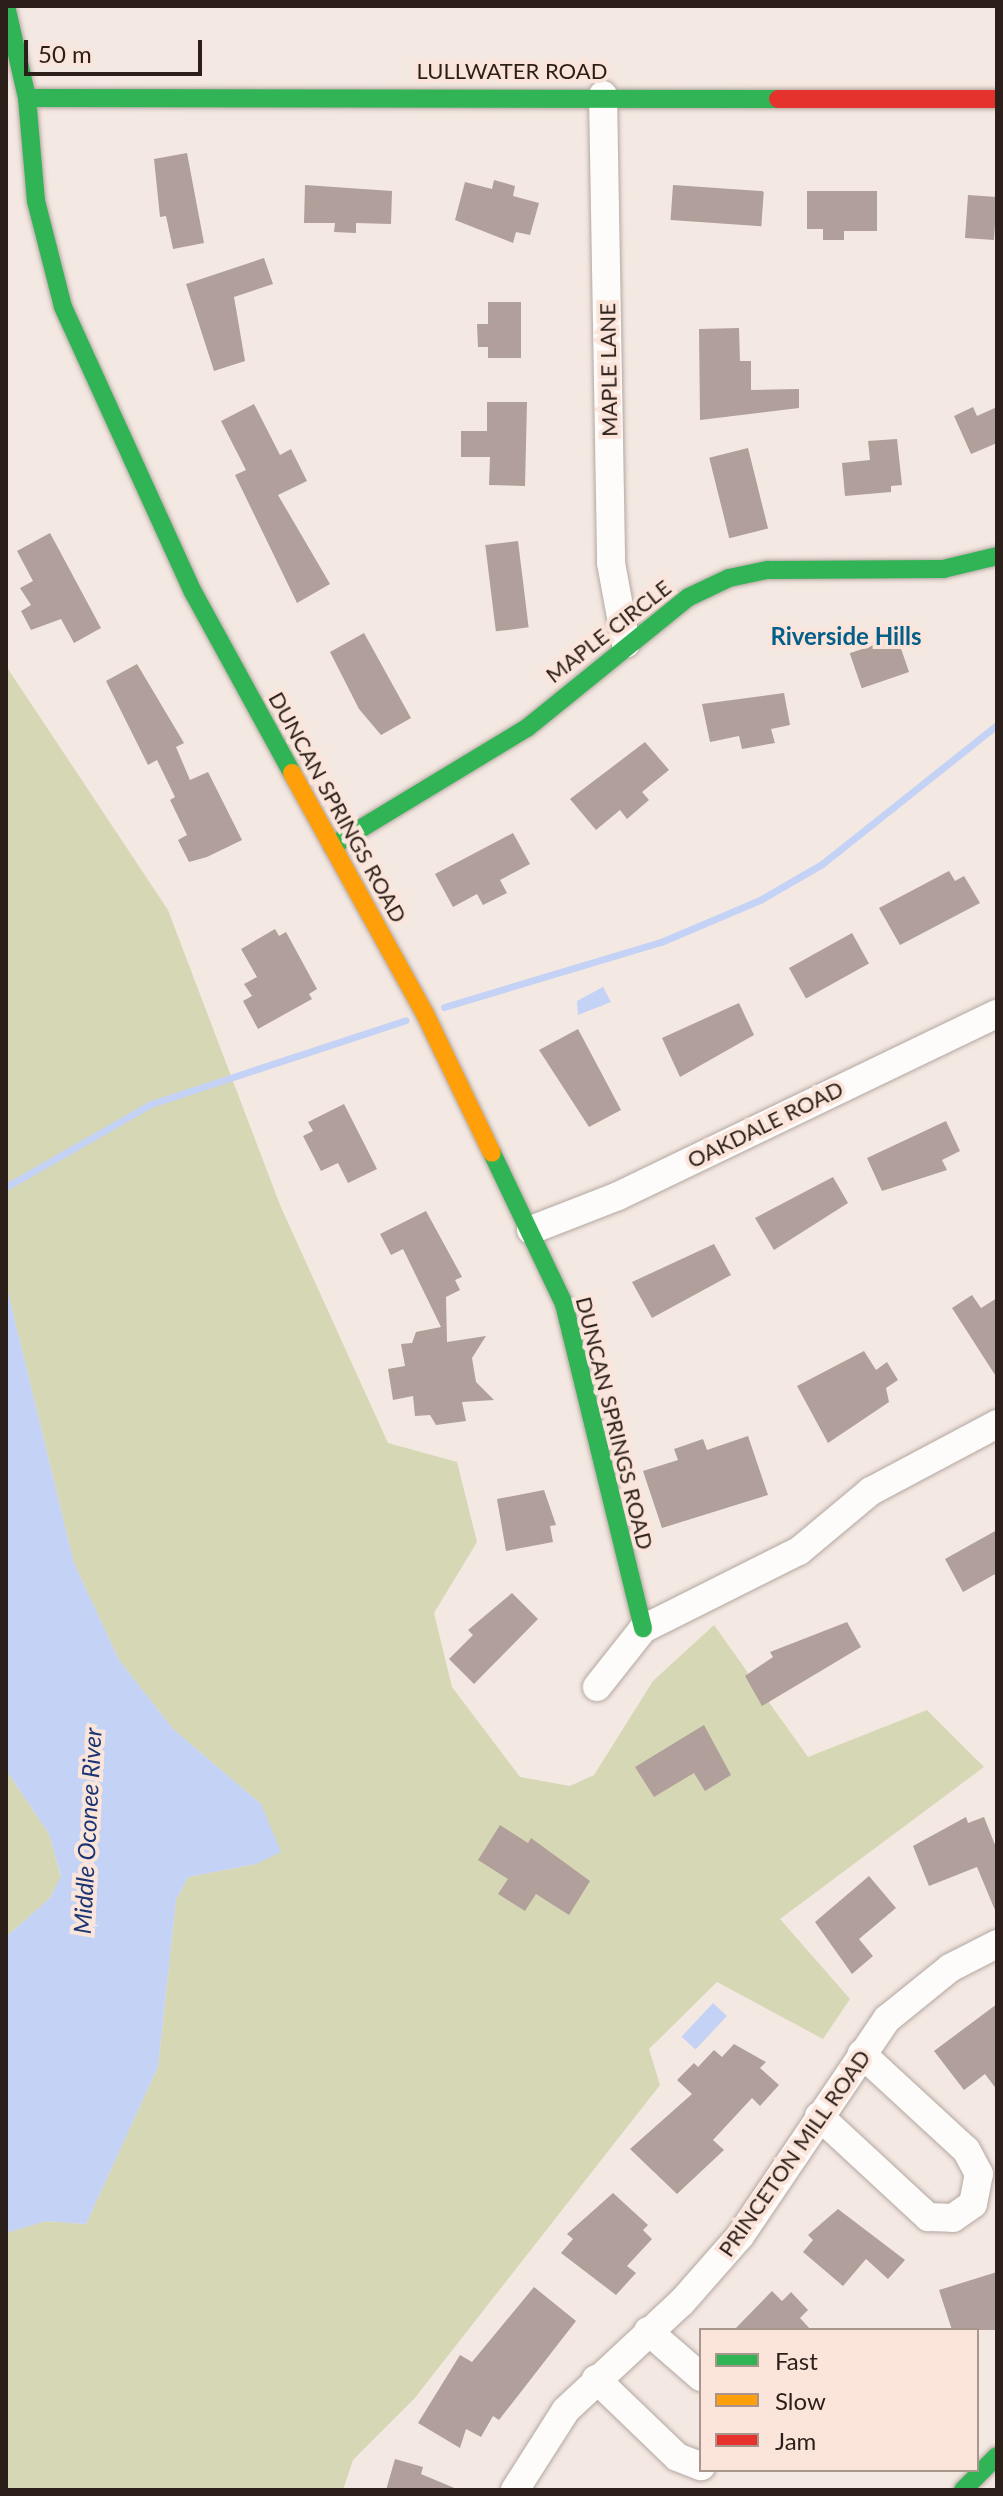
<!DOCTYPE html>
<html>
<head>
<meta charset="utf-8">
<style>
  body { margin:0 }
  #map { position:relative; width:1003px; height:2496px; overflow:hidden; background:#f4e8e2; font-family:Lato,sans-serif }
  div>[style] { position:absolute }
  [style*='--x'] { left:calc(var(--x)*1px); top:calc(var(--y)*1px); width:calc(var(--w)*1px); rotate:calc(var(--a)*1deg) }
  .green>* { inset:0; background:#d6d7b4 }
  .water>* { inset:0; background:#c4d2f6; transform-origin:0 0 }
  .stream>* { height:7px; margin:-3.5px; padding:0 3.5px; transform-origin:3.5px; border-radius:3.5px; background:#c4d2f6 }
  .building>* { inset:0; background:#b09f9a; transform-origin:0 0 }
  .roads { filter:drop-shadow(0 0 2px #b3a7a1) drop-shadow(0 0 2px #b3a7a1) }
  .street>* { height:28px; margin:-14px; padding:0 14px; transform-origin:14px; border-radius:14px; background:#fdfcfb }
  .fast>* { height:18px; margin:-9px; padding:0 9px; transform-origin:9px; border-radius:9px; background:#30b455 }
  .slow>* { height:18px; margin:-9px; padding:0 9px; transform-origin:9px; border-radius:9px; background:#ff9f0a }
  .jam>* { height:18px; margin:-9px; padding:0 9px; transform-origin:9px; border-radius:9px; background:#e5322d }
  span { translate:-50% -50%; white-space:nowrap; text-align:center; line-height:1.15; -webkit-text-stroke:8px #fbe5db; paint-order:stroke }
  .street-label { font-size:22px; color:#2c1f19 }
  .neighbourhood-label { font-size:24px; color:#045e88; font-weight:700 }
  .water-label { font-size:24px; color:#1c3673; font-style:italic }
  .frame { position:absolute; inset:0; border:8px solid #2c1f19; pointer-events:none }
  .legend { position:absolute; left:699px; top:2328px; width:280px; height:144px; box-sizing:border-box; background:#fbe5db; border:2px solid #a8968d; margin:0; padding:10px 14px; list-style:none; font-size:24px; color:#2c1f19 }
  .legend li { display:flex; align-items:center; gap:16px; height:40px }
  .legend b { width:40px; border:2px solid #a8968d }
  .scale { position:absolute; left:24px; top:40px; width:178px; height:36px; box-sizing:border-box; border:4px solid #2c1f19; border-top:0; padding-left:10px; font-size:24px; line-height:28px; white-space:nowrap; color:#2c1f19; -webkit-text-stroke:6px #fbe5db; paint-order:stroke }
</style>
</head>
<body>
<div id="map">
  <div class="green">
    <i style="clip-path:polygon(6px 666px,168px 910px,280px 1205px,388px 1443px,457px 1462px,477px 1542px,434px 1613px,452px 1687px,520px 1777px,570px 1786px,594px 1775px,653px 1681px,714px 1625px,808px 1757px,927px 1710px,984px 1767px,780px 1919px,850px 1999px,823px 2039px,717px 1982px,649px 2049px,660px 2085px,414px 2399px,353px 2460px,343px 2490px,6px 2490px,6px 2233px,46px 2221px,86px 2224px,158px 2067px,176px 1900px,188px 1877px,256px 1864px,261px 1804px,173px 1729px,119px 1660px,74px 1563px,6px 1284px)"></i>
    <i style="clip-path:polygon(6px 1770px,49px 1834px,61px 1877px,50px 1898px,6px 1937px)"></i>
  </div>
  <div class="water">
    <i style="clip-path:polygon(603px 987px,611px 1002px,578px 1015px,577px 1001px)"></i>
    <i style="clip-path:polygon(6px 1284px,74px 1563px,119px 1660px,173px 1729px,261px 1804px,281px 1852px,256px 1864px,188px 1877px,176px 1900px,158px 2067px,86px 2224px,46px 2221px,6px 2233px,6px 1937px,50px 1898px,61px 1876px,49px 1834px,6px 1770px)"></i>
    <i style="left:713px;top:2003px;width:19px;height:46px;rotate:43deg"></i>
  </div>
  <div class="stream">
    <i style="--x:444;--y:1007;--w:227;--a:-16.7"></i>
    <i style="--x:661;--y:942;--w:108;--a:-23"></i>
    <i style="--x:760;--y:900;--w:72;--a:-30.1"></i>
    <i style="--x:822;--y:864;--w:223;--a:-38.5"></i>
    <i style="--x:6;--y:1187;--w:167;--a:-29.8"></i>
    <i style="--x:151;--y:1104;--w:268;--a:-18.2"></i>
  </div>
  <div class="building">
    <i style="clip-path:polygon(187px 153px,204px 243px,173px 249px,166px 216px,160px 217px,154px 159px)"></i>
    <i style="clip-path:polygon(494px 180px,515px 186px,513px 196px,539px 203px,530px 235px,516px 232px,513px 243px,455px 220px,465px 182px,492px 189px)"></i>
    <i style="clip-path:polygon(305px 185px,392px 191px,391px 224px,356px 223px,356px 233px,334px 232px,335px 223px,304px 223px)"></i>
    <i style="left:673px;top:185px;width:91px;height:35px;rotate:4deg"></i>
    <i style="clip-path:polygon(807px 191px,877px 191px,877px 231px,844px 231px,844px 240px,823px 240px,823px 229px,807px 229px)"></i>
    <i style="left:968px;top:195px;width:29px;height:43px;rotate:4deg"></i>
    <i style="clip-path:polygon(264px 258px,273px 284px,234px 297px,245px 361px,214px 371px,186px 284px)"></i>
    <i style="clip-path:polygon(488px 302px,521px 302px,521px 358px,488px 358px,488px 347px,478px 347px,477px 324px,488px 324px)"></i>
    <i style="clip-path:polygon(739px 328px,740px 361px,751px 361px,751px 390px,799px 389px,799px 408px,700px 420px,699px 329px)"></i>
    <i style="clip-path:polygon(487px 402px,527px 402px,525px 486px,489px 485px,490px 457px,461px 457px,461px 431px,487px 431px)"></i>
    <i style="clip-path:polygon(254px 404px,280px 455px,291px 449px,307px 481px,278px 495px,330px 584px,297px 603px,235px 475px,246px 470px,221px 421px)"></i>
    <i style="clip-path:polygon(973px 407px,977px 416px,997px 407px,997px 443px,971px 454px,954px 416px)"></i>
    <i style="clip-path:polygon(897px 439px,902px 485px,891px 486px,891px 492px,845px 496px,842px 463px,870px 460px,868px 441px)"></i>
    <i style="left:748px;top:448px;width:83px;height:40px;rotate:76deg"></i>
    <i style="clip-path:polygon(50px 533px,101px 628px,74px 643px,61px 619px,31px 630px,21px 611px,31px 605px,20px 588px,33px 581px,17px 551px)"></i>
    <i style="left:518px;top:541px;width:87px;height:33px;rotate:83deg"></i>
    <i style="clip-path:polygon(364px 633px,411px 718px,381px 735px,359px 709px,330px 652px)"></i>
    <i style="left:897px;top:637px;width:37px;height:50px;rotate:71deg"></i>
    <i style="clip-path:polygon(137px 664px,184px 743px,176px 747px,190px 780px,208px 772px,242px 840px,207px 857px,189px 862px,178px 840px,187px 835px,170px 800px,175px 797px,157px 760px,148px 765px,106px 681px)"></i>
    <i style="clip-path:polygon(784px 693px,790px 725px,771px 729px,775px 743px,742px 749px,739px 736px,710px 742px,702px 704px)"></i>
    <i style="clip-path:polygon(645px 742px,669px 770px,642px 792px,649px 800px,627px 819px,620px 810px,596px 830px,570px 799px)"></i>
    <i style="clip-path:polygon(513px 833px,530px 864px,500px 880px,507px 893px,483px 905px,477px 894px,453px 907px,435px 874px)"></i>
    <i style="clip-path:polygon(949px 871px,955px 881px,964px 876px,980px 903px,900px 945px,879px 908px)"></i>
    <i style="clip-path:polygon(275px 929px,279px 936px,286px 932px,317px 989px,309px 994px,312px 999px,258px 1029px,243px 1001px,252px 996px,244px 984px,257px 977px,241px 949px)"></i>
    <i style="left:852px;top:933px;width:35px;height:72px;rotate:61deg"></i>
    <i style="clip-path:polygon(739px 1003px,754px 1035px,680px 1077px,662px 1038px)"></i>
    <i style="clip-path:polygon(578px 1029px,621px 1110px,589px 1127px,539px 1050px)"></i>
    <i style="clip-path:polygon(344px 1104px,377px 1169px,348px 1183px,338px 1163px,321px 1171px,303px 1136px,313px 1131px,308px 1122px)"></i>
    <i style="clip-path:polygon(946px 1121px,960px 1151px,942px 1160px,947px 1170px,882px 1191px,867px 1158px)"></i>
    <i style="clip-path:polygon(833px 1177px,848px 1203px,774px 1250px,755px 1218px)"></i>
    <i style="clip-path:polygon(426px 1211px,462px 1277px,455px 1280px,460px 1290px,446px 1297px,447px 1342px,486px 1336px,472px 1358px,476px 1382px,494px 1400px,462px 1402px,466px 1421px,436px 1425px,430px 1415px,415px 1416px,413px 1396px,393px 1400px,388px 1369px,405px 1366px,401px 1344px,412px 1343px,416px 1332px,441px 1327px,403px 1249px,391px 1255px,380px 1234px)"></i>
    <i style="clip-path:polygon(714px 1244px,731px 1275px,652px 1318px,632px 1282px)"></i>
    <i style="clip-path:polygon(972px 1295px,981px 1308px,997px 1298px,997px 1378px,952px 1308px)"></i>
    <i style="clip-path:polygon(864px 1351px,876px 1370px,887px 1362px,898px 1380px,886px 1388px,889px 1402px,828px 1443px,797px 1386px)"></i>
    <i style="clip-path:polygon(748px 1436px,768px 1495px,662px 1528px,643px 1471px,678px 1460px,674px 1449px,703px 1439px,707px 1450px)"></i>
    <i style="clip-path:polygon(544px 1490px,556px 1525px,550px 1526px,553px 1542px,506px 1551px,497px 1499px)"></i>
    <i style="clip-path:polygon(997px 1530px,997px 1573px,963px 1592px,945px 1559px)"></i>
    <i style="clip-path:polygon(512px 1593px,538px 1619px,474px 1684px,449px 1659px,473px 1635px,468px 1630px)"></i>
    <i style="clip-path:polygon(847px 1622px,861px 1647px,762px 1706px,745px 1676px,773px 1657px,770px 1652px)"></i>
    <i style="clip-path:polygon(704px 1725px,731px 1775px,705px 1791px,694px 1773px,654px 1797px,635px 1767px)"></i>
    <i style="clip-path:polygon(966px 1817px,968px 1823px,984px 1817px,997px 1850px,997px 1915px,977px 1867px,929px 1886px,913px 1846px)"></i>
    <i style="clip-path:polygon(500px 1825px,528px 1843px,531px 1838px,590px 1881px,569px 1915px,536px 1894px,525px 1911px,498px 1894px,508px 1879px,478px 1860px)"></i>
    <i style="clip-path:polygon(869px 1876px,896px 1908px,859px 1939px,873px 1956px,852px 1974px,815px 1922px)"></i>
    <i style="clip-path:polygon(997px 2004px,997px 2090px,985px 2074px,964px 2090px,934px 2051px)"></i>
    <i style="clip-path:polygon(734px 2044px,766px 2062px,760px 2068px,779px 2085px,760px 2106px,752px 2098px,713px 2140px,724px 2150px,677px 2194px,630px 2149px,692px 2094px,677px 2080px,694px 2063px,698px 2067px,714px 2050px,722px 2057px)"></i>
    <i style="clip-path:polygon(613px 2193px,648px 2225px,643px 2230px,652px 2239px,627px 2266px,636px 2273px,616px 2295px,561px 2253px,573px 2239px,567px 2234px)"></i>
    <i style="clip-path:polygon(838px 2209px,905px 2260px,888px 2279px,866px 2259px,843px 2286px,803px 2252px,813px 2240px,808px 2235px)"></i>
    <i style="clip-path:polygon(997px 2272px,997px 2330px,952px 2330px,939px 2290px)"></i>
    <i style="clip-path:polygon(534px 2287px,576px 2321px,499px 2420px,493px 2416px,481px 2437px,466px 2429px,460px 2448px,418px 2423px,460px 2355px,472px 2362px)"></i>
    <i style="clip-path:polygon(772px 2291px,782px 2301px,791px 2292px,808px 2310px,800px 2318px,811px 2330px,734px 2330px)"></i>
    <i style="clip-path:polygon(395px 2459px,423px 2467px,421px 2474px,459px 2490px,386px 2490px)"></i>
  </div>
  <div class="roads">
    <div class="street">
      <i style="--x:603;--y:95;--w:468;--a:89"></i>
      <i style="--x:611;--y:563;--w:82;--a:79.5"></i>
      <i style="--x:531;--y:1230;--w:93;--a:-21.3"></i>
      <i style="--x:618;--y:1196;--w:420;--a:-25.7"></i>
      <i style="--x:597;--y:1687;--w:74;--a:-51.6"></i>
      <i style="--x:643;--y:1629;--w:174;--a:-26.6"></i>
      <i style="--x:799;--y:1551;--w:94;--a:-39.8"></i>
      <i style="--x:871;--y:1491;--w:143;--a:-28"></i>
      <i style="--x:819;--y:2116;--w:149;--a:42.8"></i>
      <i style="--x:928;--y:2217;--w:25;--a:2"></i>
      <i style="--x:953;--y:2218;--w:24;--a:-35"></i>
      <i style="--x:973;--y:2204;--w:31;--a:-79"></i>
      <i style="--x:979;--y:2174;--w:27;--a:-118"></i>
      <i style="--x:966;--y:2150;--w:142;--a:-137.3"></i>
      <i style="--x:648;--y:2331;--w:70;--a:41"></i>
      <i style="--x:596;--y:2379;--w:112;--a:43.9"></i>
      <i style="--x:677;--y:2457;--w:26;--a:21"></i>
      <i style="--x:515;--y:2490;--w:95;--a:-57.5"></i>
      <i style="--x:566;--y:2410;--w:158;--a:-43"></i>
      <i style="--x:682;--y:2302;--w:88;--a:-48.7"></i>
      <i style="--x:740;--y:2236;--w:262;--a:-55.9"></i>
      <i style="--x:887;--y:2019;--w:81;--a:-39"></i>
      <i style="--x:950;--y:1968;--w:53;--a:-27.1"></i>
    </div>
    <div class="fast">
      <i style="--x:6;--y:6;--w:94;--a:77.1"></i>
      <i style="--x:27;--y:98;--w:103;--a:85"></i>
      <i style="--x:36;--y:201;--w:109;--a:75.7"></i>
      <i style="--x:63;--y:307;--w:313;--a:65.5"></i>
      <i style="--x:193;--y:592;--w:206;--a:61.3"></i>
      <i style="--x:27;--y:98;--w:751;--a:0.08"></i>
      <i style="--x:332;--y:846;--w:228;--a:-31.2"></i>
      <i style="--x:527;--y:728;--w:208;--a:-39"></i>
      <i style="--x:689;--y:597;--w:44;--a:-25.4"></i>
      <i style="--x:729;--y:578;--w:40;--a:-12"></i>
      <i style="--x:768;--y:570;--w:175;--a:-0.3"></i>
      <i style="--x:943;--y:569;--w:56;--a:-13.5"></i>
      <i style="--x:492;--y:1153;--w:167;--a:64.5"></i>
      <i style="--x:564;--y:1304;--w:334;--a:76.3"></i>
      <i style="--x:963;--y:2490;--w:48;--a:-45"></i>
    </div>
    <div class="slow">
      <i style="--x:292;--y:773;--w:275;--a:61.1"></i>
      <i style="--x:425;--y:1014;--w:154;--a:64.3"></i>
    </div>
    <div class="jam">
      <i style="--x:778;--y:99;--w:219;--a:0"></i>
    </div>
  </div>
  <div class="street-label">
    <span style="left:512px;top:71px">LULLWATER ROAD</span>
    <span style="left:608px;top:370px;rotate:-91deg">MAPLE LANE</span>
    <span style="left:608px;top:631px;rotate:-38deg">MAPLE CIRCLE</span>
    <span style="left:338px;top:807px;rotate:61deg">DUNCAN SPRINGS ROAD</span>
    <span style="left:765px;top:1124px;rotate:-26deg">OAKDALE ROAD</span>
    <span style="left:615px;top:1423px;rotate:76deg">DUNCAN SPRINGS ROAD</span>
    <span style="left:794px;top:2153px;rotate:-55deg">PRINCETON MILL ROAD</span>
  </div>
  <div class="neighbourhood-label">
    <span style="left:846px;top:636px">Riverside Hills</span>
  </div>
  <div class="water-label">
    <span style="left:87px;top:1831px;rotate:-87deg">Middle Oconee River</span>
  </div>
  <div class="frame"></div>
  <ul class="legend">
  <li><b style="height:10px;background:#30b455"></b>Fast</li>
  <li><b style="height:10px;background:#ff9f0a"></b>Slow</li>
  <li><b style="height:10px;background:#e5322d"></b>Jam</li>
  </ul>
  <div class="scale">50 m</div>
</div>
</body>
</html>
